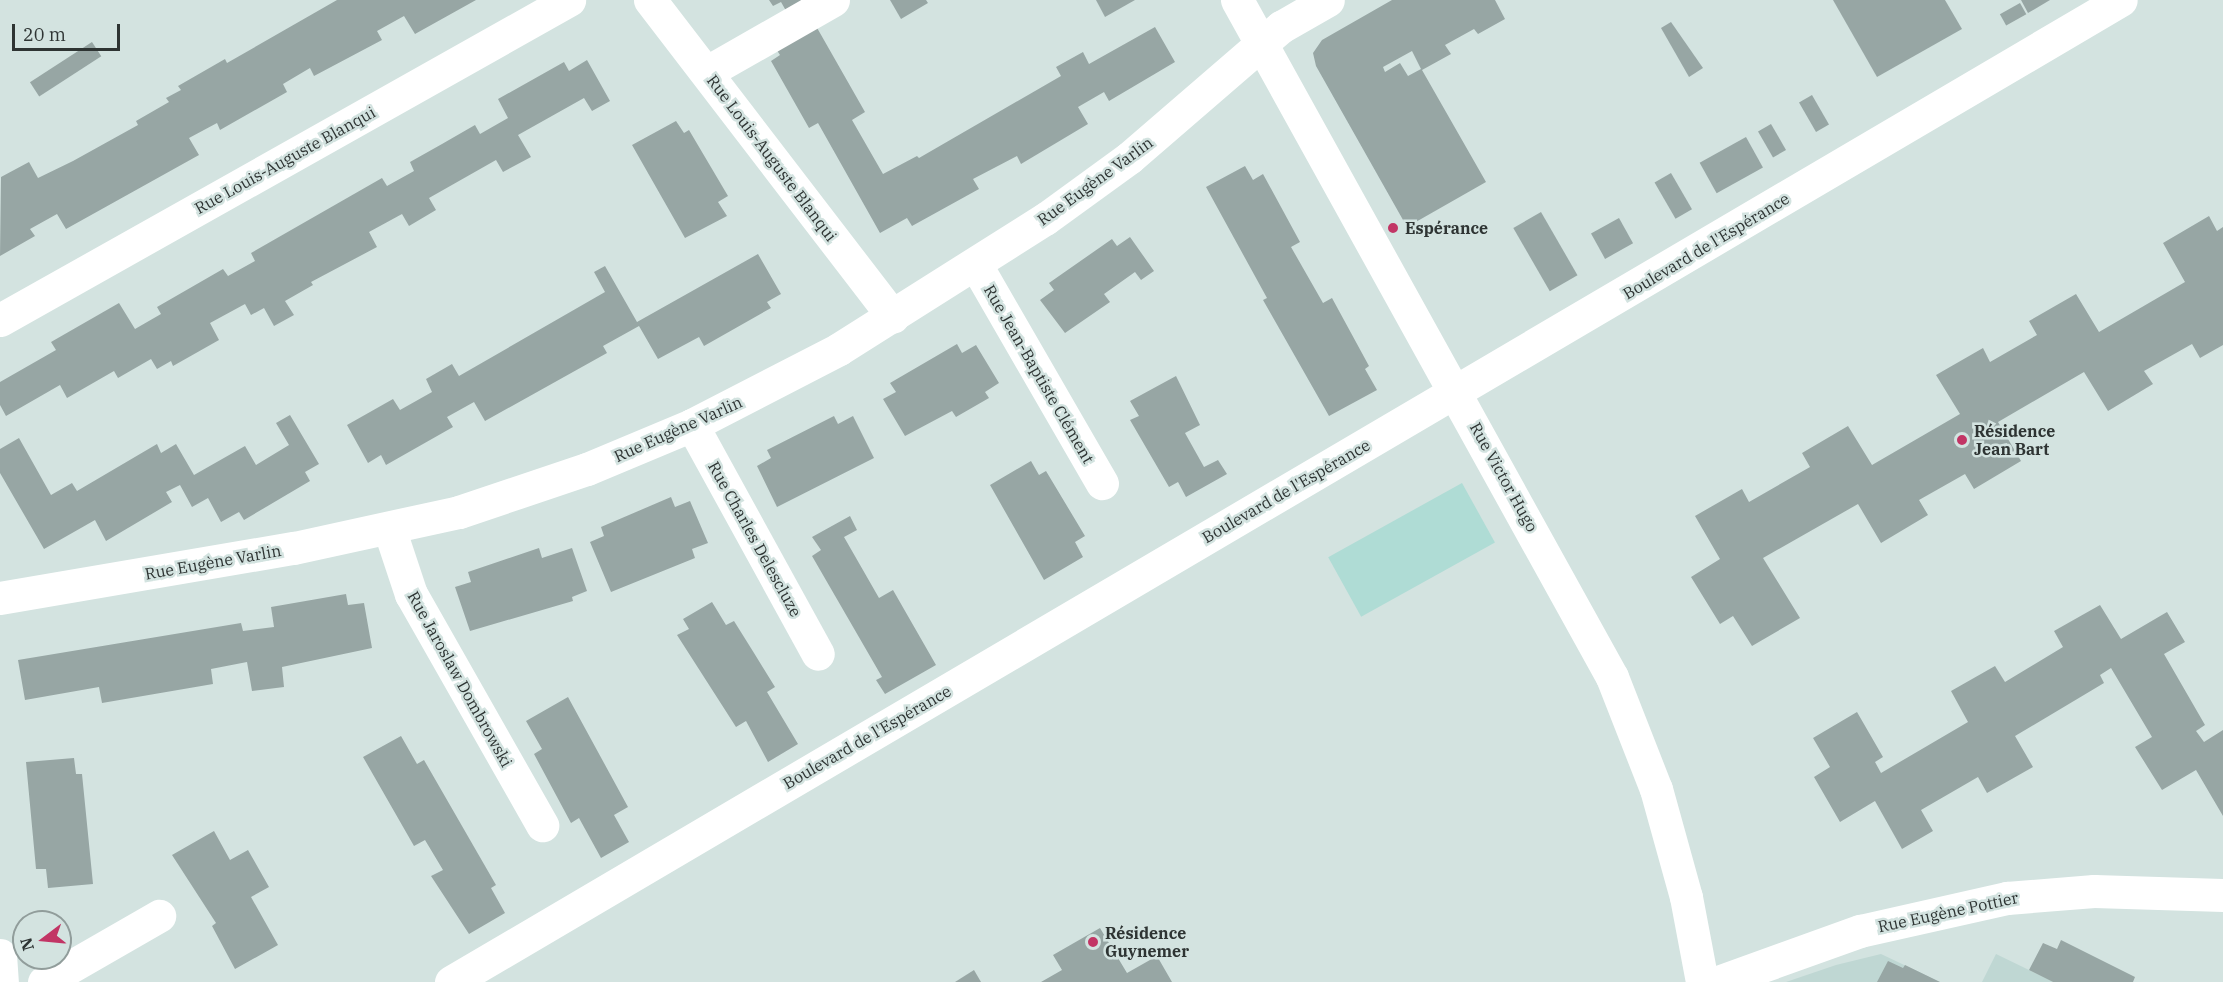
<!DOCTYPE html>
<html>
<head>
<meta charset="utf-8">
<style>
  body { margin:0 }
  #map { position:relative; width:2223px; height:982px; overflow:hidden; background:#d3e3e0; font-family:"IBM Plex Serif",serif }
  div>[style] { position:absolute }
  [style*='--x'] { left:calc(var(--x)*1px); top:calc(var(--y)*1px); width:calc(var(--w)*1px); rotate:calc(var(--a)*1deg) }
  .built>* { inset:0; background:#bfd7d3 }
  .green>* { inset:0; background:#afdcd5; transform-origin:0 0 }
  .building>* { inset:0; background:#97a6a4; transform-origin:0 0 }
  .minor>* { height:33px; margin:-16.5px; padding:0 16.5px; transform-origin:16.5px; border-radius:16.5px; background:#fff }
  .dots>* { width:16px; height:16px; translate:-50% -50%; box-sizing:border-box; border:3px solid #d3e3e0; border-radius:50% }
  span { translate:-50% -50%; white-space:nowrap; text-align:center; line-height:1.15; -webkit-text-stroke:5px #d3e3e0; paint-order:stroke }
  .street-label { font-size:16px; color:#2e3433 }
  .poi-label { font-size:16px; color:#2e3433; font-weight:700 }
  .left { translate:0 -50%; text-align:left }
  .north { position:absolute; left:12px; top:910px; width:60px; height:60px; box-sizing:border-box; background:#d3e3e0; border:2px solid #919d9b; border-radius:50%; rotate:254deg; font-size:16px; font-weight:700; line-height:24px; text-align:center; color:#2e3433 }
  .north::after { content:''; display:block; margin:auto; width:21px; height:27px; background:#c23565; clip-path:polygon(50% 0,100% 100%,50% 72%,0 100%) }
  .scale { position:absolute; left:12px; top:24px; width:108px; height:27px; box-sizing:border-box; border:3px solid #2e3433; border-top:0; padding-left:8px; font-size:18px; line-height:21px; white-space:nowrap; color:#2e3433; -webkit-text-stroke:4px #d3e3e0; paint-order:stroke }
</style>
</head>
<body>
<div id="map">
  <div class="built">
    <i style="clip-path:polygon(1881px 954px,1940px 982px,1786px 982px,1836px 965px)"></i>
    <i style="clip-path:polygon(1996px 954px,2029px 970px,2053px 982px,1982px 982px)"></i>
  </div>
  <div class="green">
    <i style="left:1462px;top:483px;width:68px;height:153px;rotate:61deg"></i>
  </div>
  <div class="building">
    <i style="clip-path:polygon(337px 0,476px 0,415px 34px,404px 16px,377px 31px,382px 40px,314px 76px,310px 68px,283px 84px,287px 92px,220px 130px,217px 123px,189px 138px,199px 155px,66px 229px,57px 214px,30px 229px,35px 236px,0 256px,1px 177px,29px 162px,38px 178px,73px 161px,138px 125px,136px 121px,169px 102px,166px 98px,181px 90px,178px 86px,225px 59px,227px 63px)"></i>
    <i style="clip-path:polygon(769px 0,816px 0,789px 16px,781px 2px,773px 6px)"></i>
    <i style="clip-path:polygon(890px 0,926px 0,928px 3px,901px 19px)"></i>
    <i style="clip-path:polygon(1096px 0,1135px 0,1105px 17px)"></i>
    <i style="clip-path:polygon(evenodd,1392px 0,1495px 0,1505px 19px,1478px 34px,1474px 29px,1445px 45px,1451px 54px,1422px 70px,1486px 182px,1407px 227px,1316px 66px,1313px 53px,1322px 40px,1392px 0,1412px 51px,1421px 69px,1408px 76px,1400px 63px,1385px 72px,1383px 67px,1412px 51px)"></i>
    <i style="clip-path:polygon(1833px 0,1945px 0,1962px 29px,1877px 77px)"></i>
    <i style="clip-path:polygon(2021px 0,2050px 0,2028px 13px)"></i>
    <i style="left:2020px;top:3px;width:13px;height:23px;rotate:61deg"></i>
    <i style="clip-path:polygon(812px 19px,865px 112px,852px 120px,883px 174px,917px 156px,919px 158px,1061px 76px,1056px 67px,1083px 52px,1089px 64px,1155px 27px,1175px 62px,1109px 101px,1104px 92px,1078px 107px,1088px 124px,1021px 164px,1017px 156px,973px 179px,979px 189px,912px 226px,907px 218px,880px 233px,818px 123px,809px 128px,771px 61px,780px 55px,771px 41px)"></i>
    <i style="clip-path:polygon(1671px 22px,1703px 68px,1689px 77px,1661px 28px)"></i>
    <i style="left:92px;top:42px;width:17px;height:74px;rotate:57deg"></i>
    <i style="clip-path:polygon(587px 60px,610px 101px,592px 111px,584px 98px,518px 135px,531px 157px,503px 172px,496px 160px,429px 198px,436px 210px,409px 226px,402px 214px,369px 232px,377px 247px,311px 282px,313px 285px,285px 301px,294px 315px,274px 326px,264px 308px,251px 315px,245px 304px,210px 323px,219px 340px,173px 366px,171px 361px,157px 369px,151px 359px,118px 378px,114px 371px,67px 398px,60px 385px,6px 416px,0 405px,0 382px,56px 350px,51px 342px,119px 303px,135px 329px,161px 314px,157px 307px,223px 269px,228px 276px,255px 261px,251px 253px,382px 178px,387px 186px,414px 171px,410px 162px,442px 144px,475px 125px,480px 134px,508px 118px,498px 99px,564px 62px,569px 71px)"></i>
    <i style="left:1812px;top:95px;width:34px;height:15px;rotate:60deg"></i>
    <i style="clip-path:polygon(676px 121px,684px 133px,689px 130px,728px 196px,718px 202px,727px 216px,685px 238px,632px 145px)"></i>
    <i style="left:1771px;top:124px;width:30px;height:15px;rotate:60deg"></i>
    <i style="left:1746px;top:137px;width:35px;height:53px;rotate:61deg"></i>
    <i style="clip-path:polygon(1245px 166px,1253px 180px,1263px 174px,1300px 242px,1291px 247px,1323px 303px,1332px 298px,1369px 366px,1365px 369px,1377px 390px,1329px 416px,1263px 300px,1267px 298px,1206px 187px)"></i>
    <i style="left:1671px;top:173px;width:42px;height:19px;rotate:60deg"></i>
    <i style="left:1541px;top:212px;width:73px;height:32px;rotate:60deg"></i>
    <i style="clip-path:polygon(2209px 216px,2217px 231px,2223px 227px,2223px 345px,2200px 358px,2192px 344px,2144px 371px,2153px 384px,2108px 411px,2084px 372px,1998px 422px,2021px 461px,1974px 489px,1965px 474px,1919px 500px,1928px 515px,1881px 543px,1858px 504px,1763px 558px,1800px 618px,1752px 646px,1733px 616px,1720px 624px,1691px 577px,1720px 559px,1695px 516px,1742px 489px,1749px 502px,1810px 467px,1802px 453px,1848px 426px,1872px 465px,1960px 414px,1936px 375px,1983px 348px,1990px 362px,2037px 335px,2029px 321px,2076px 294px,2099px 332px,2185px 282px,2163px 243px)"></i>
    <i style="left:1619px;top:218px;width:29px;height:32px;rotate:61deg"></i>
    <i style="clip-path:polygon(1130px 237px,1154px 271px,1141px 280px,1135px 272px,1104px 294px,1110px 302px,1065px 333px,1040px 300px,1054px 290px,1049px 283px,1112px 239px,1117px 246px)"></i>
    <i style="clip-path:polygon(758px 254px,781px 294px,767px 302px,771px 308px,704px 346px,699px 337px,658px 359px,639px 326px,603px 346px,607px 353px,485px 421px,474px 402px,447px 417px,453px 427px,386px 465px,381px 455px,368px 463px,347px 425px,393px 399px,400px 410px,432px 392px,426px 379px,452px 364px,459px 376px,605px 292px,594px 272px,605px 266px,637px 322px)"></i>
    <i style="clip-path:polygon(957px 344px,962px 353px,976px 345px,999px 383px,985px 392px,989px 398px,956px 417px,952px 411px,905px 436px,883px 399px,896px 392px,890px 383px)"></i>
    <i style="clip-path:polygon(1176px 376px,1200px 425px,1185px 433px,1204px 467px,1218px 460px,1227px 474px,1186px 497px,1178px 482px,1169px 487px,1130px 420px,1139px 416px,1130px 401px)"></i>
    <i style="clip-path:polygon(290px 415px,319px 464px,305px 472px,310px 481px,244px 520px,239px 512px,221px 522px,208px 498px,192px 507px,180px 485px,166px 492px,172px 502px,106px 541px,95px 520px,44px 549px,0 473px,0 449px,19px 438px,51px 495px,72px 483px,77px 491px,157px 444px,161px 453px,176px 444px,194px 475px,245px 446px,256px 465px,289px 445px,276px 423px)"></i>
    <i style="clip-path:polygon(834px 416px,838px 424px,853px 416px,874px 458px,777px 507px,757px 466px,771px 458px,767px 450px)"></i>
    <i style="clip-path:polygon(1031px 461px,1039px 475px,1046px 471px,1085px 536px,1075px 542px,1083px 557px,1044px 580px,990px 485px)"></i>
    <i style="clip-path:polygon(671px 497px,675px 507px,690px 501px,708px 543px,692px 549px,695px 558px,611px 592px,590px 542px,604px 536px,601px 527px)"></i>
    <i style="clip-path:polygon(850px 516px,857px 530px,844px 537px,879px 598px,893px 590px,936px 665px,885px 694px,876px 680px,882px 677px,812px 556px,821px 550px,812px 537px)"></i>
    <i style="clip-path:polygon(539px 548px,542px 558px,572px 548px,587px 591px,572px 597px,573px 601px,470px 631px,455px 587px,471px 582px,468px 572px)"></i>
    <i style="clip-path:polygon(346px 594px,348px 605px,364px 603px,372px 648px,282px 667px,284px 687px,252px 691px,247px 662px,211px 669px,213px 684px,102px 703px,99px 687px,25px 700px,18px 660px,241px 623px,243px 631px,274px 627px,271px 607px)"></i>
    <i style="clip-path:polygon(712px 602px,726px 625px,734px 621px,754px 653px,775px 687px,767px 692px,798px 744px,768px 762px,746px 721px,736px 727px,677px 635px,689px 629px,683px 619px)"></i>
    <i style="clip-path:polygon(2100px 605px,2121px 639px,2167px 612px,2185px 642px,2164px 654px,2205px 725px,2196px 731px,2204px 742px,2223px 730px,2223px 816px,2196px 770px,2162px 790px,2135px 747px,2152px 737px,2111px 668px,2100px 675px,2104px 683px,2015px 736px,2033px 767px,1987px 793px,1978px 777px,1921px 810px,1933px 831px,1902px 849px,1875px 801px,1840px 822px,1814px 777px,1830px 767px,1813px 738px,1857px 712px,1883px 757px,1875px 762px,1881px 773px,1968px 722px,1951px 691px,1995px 666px,2005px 682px,2063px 647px,2054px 631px)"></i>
    <i style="clip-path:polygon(568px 697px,628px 807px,614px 815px,629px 842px,601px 858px,579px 818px,571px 823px,534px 754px,542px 749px,526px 721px)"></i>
    <i style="clip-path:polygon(401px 736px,417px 764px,424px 760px,496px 885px,491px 888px,505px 913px,469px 934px,431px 876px,443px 870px,425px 840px,414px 846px,363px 757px)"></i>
    <i style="clip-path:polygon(74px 758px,76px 774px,82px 774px,93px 884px,48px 888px,46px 869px,36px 869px,26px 762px)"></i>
    <i style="clip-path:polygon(214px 831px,230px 860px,248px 850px,269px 887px,251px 897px,278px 945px,235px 969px,212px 926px,216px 923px,172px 855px)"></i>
    <i style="clip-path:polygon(1100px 928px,1127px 973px,1157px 956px,1172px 982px,1041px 982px,1062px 970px,1053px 955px)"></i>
    <i style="clip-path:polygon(2061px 940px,2135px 977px,2133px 982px,2053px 982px,2029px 970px,2043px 943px,2057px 949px)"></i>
    <i style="clip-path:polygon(1888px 961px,1903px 968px,1905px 965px,1940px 982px,1877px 982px)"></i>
    <i style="clip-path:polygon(974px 970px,981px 982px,955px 982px)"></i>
  </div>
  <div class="minor">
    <i style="--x:650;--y:0;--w:399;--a:52.5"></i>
    <i style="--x:1237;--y:0;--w:774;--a:61.02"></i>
    <i style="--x:1612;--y:677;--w:120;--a:68.6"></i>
    <i style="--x:1656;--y:789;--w:112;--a:74.5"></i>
    <i style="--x:1686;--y:897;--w:86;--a:79.3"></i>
    <i style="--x:707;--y:72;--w:145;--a:-29.7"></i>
    <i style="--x:976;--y:265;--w:252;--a:60"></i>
    <i style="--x:0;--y:320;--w:653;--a:-29.35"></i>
    <i style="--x:692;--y:425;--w:261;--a:61.2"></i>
    <i style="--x:389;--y:528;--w:70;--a:71.6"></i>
    <i style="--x:411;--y:594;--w:266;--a:60.4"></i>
    <i style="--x:0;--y:598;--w:298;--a:-9.7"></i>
    <i style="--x:294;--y:548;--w:169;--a:-12.3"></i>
    <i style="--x:459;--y:512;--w:135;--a:-18.6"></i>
    <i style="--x:587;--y:469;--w:114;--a:-22.7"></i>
    <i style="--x:692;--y:425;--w:165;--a:-27.3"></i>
    <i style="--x:839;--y:349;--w:244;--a:-32.3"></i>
    <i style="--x:1045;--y:219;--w:104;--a:-36"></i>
    <i style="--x:1129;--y:158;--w:201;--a:-40.8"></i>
    <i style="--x:1281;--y:27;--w:54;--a:-29.9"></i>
    <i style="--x:0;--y:955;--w:27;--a:86"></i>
    <i style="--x:44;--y:982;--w:133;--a:-29.9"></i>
    <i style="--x:451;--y:982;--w:1937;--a:-30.46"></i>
    <i style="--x:1718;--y:982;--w:151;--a:-19.8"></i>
    <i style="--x:1860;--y:931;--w:151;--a:-12.7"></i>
    <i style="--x:2007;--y:898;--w:87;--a:-4.6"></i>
    <i style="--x:2094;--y:891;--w:129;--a:1.8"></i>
  </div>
  <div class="dots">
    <i style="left:1393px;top:228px;background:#c23565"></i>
    <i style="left:1962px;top:440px;background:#c23565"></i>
    <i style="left:1093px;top:942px;background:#c23565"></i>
  </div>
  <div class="street-label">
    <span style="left:772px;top:158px;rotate:53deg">Rue Louis-Auguste Blanqui</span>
    <span style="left:285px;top:160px;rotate:-29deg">Rue Louis-Auguste Blanqui</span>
    <span style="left:1095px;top:181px;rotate:-36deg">Rue Eugène Varlin</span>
    <span style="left:1706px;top:246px;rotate:-31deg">Boulevard de l'Espérance</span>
    <span style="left:1039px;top:374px;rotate:60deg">Rue Jean-Baptiste Clément</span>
    <span style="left:678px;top:429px;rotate:-24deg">Rue Eugène Varlin</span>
    <span style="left:1504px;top:477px;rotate:61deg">Rue Victor Hugo</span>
    <span style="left:1286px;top:491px;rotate:-30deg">Boulevard de l'Espérance</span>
    <span style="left:755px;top:539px;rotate:61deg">Rue Charles Delescluze</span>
    <span style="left:213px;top:562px;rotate:-10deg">Rue Eugène Varlin</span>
    <span style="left:460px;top:679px;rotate:61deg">Rue Jaroslaw Dombrowski</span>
    <span style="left:867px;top:737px;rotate:-30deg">Boulevard de l'Espérance</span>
    <span style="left:1948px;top:912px;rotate:-12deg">Rue Eugène Pottier</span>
  </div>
  <div class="poi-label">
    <span class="left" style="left:1405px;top:228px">Espérance</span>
    <span class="left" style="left:1974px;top:440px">Résidence<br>Jean Bart</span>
    <span class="left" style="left:1105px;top:942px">Résidence<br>Guynemer</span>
  </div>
  <div class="north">N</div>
  <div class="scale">20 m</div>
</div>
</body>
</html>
